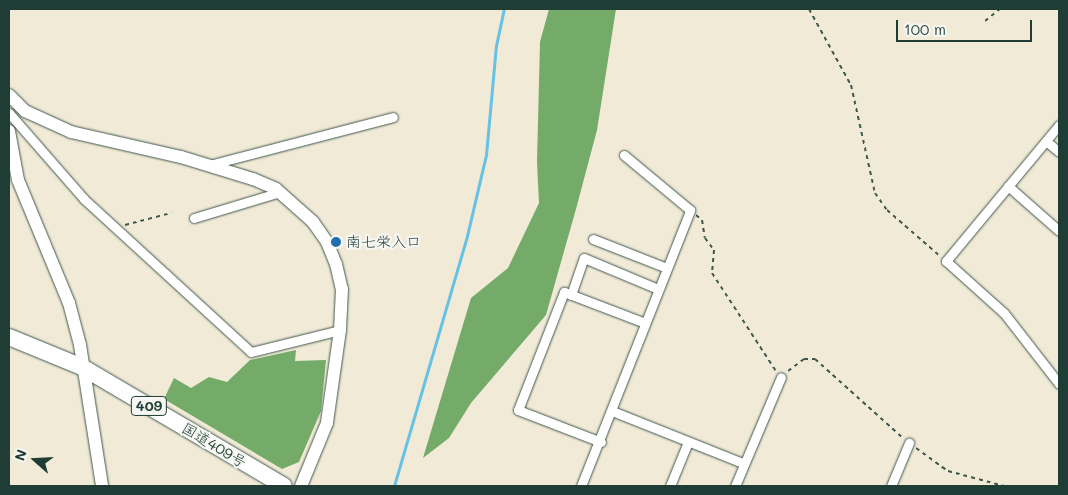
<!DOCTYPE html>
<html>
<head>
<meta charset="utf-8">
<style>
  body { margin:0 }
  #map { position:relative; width:1068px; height:495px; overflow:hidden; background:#f1ead7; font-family:Mali,"Klee One",sans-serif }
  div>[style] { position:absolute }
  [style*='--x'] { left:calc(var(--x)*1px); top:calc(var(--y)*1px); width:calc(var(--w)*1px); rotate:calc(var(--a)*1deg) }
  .forest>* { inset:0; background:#74ab68 }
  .stream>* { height:2.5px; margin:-1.25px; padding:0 1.25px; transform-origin:1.25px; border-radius:1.25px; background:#66c2e4 }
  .path>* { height:2px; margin-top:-1px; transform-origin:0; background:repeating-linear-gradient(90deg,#3e574c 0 4px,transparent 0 8px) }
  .roads { filter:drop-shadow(0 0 1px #3e574c) drop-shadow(0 0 1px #3e574c) }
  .street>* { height:9px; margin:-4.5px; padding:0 4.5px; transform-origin:4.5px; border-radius:4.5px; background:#fff }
  .secondary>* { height:12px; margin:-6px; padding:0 6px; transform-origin:6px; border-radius:6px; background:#fff }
  .highway>* { height:16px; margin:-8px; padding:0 8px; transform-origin:8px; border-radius:8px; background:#fff }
  .dots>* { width:14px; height:14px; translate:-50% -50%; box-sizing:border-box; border:2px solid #f6f6f2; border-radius:50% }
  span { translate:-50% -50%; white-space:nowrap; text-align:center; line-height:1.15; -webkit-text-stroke:4.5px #f6f6f2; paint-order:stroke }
  .shield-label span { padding:1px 4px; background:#f6f6f2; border:1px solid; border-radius:4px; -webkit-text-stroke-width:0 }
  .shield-label { font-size:14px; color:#1f3d34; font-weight:700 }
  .poi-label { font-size:15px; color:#1f3d34 }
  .left { translate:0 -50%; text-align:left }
  .street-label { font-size:15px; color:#1f3d34 }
  .frame { position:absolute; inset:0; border:10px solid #1f3d34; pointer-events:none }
  .north { position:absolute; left:10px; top:435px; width:50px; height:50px; -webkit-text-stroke:4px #f6f6f2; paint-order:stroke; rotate:289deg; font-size:14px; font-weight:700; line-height:20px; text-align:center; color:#1f3d34 }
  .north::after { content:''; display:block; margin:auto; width:18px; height:22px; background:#1f3d34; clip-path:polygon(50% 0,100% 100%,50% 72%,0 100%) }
  .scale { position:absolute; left:896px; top:20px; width:136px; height:22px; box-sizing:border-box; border:2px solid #1f3d34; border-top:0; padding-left:6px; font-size:15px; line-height:18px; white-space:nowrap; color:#1f3d34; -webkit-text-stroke:4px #f6f6f2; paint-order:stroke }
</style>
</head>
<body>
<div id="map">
  <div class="forest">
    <i style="clip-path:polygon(549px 9px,616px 9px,597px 130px,576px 209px,546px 315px,471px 403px,449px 438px,423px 458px,471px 298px,508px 268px,539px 203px,537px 162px,540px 42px)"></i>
    <i style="clip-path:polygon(296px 350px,295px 361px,326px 360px,321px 411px,299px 462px,282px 469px,164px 399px,174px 378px,191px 388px,209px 377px,227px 382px,250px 360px)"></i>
  </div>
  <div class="stream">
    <i style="--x:394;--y:486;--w:260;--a:-73.7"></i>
    <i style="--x:467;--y:236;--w:83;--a:-76.8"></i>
    <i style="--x:486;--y:155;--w:109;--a:-84.8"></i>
    <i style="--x:496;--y:46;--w:38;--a:-78"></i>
  </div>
  <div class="path">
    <i style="--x:809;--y:9;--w:87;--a:61.1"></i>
    <i style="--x:851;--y:85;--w:111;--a:77.5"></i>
    <i style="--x:875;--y:193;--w:21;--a:55"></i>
    <i style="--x:887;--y:210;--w:70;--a:41"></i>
    <i style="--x:985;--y:21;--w:19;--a:-39"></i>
    <i style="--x:696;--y:215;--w:8;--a:40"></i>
    <i style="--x:702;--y:220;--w:18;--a:81"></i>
    <i style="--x:705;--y:238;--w:15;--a:53"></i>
    <i style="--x:714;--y:250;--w:23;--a:95"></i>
    <i style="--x:712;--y:273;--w:117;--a:56.9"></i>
    <i style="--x:125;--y:225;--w:48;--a:-14.6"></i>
    <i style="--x:788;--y:371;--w:20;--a:-37"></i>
    <i style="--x:804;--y:359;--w:11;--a:0"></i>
    <i style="--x:815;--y:359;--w:117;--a:41.9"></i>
    <i style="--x:916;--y:448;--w:39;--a:36"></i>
    <i style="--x:948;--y:471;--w:58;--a:15"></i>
  </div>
  <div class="roads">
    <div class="street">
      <i style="--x:9;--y:113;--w:114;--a:48.9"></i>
      <i style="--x:84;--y:199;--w:226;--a:42.5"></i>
      <i style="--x:251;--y:352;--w:92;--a:-13.9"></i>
      <i style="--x:1059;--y:125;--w:177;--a:129.7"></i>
      <i style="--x:946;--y:261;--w:78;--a:41.9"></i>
      <i style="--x:1004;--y:313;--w:90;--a:52.2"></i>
      <i style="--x:1046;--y:141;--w:17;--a:40"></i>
      <i style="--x:209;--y:165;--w:190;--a:-14.6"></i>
      <i style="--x:1008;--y:186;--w:68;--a:41.4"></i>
      <i style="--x:194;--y:218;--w:90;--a:-16.8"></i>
      <i style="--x:593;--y:239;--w:79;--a:21.4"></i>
      <i style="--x:571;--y:295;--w:39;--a:-71"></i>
      <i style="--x:584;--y:258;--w:80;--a:22.7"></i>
      <i style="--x:612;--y:411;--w:141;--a:21.7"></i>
      <i style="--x:601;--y:442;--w:89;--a:-158.9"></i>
      <i style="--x:518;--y:410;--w:127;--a:-68.7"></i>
      <i style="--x:564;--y:292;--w:87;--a:20.9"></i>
      <i style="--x:581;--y:486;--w:297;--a:-68.4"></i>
      <i style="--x:690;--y:210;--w:86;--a:-140.2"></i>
      <i style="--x:670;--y:486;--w:48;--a:-67.8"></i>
      <i style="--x:735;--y:486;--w:118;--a:-67.1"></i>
      <i style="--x:891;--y:486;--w:47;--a:-67.3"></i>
    </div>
    <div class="secondary">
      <i style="--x:9;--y:95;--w:23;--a:45"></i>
      <i style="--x:25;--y:111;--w:51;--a:24.5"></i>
      <i style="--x:71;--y:132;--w:113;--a:12.8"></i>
      <i style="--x:181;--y:157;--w:75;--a:17"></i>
      <i style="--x:253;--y:179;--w:25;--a:23"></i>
      <i style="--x:276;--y:189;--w:50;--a:41.7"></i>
      <i style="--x:313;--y:222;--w:24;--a:55"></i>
      <i style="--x:327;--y:242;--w:24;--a:68"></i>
      <i style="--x:336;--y:264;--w:26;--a:77"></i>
      <i style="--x:342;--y:289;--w:41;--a:92.8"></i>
      <i style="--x:340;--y:330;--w:94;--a:98"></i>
      <i style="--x:327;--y:423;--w:68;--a:112.4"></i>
      <i style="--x:9;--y:131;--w:50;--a:79.6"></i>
      <i style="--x:18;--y:180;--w:133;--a:67.5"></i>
      <i style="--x:69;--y:303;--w:43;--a:75.3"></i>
      <i style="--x:80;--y:345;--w:143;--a:81.1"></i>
    </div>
    <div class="highway">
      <i style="--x:9;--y:337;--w:79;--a:22.3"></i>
      <i style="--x:82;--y:367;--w:234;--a:30.5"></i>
    </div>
  </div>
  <div class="dots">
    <i style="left:336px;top:242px;background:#1f6fb2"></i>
  </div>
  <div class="shield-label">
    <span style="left:149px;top:406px">409</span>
  </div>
  <div class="poi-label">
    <span class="left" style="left:346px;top:242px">南七栄入口</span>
  </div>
  <div class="street-label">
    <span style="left:214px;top:445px;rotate:31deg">国道409号</span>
  </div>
  <div class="frame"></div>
  <div class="north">N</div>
  <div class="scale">100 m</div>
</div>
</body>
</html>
